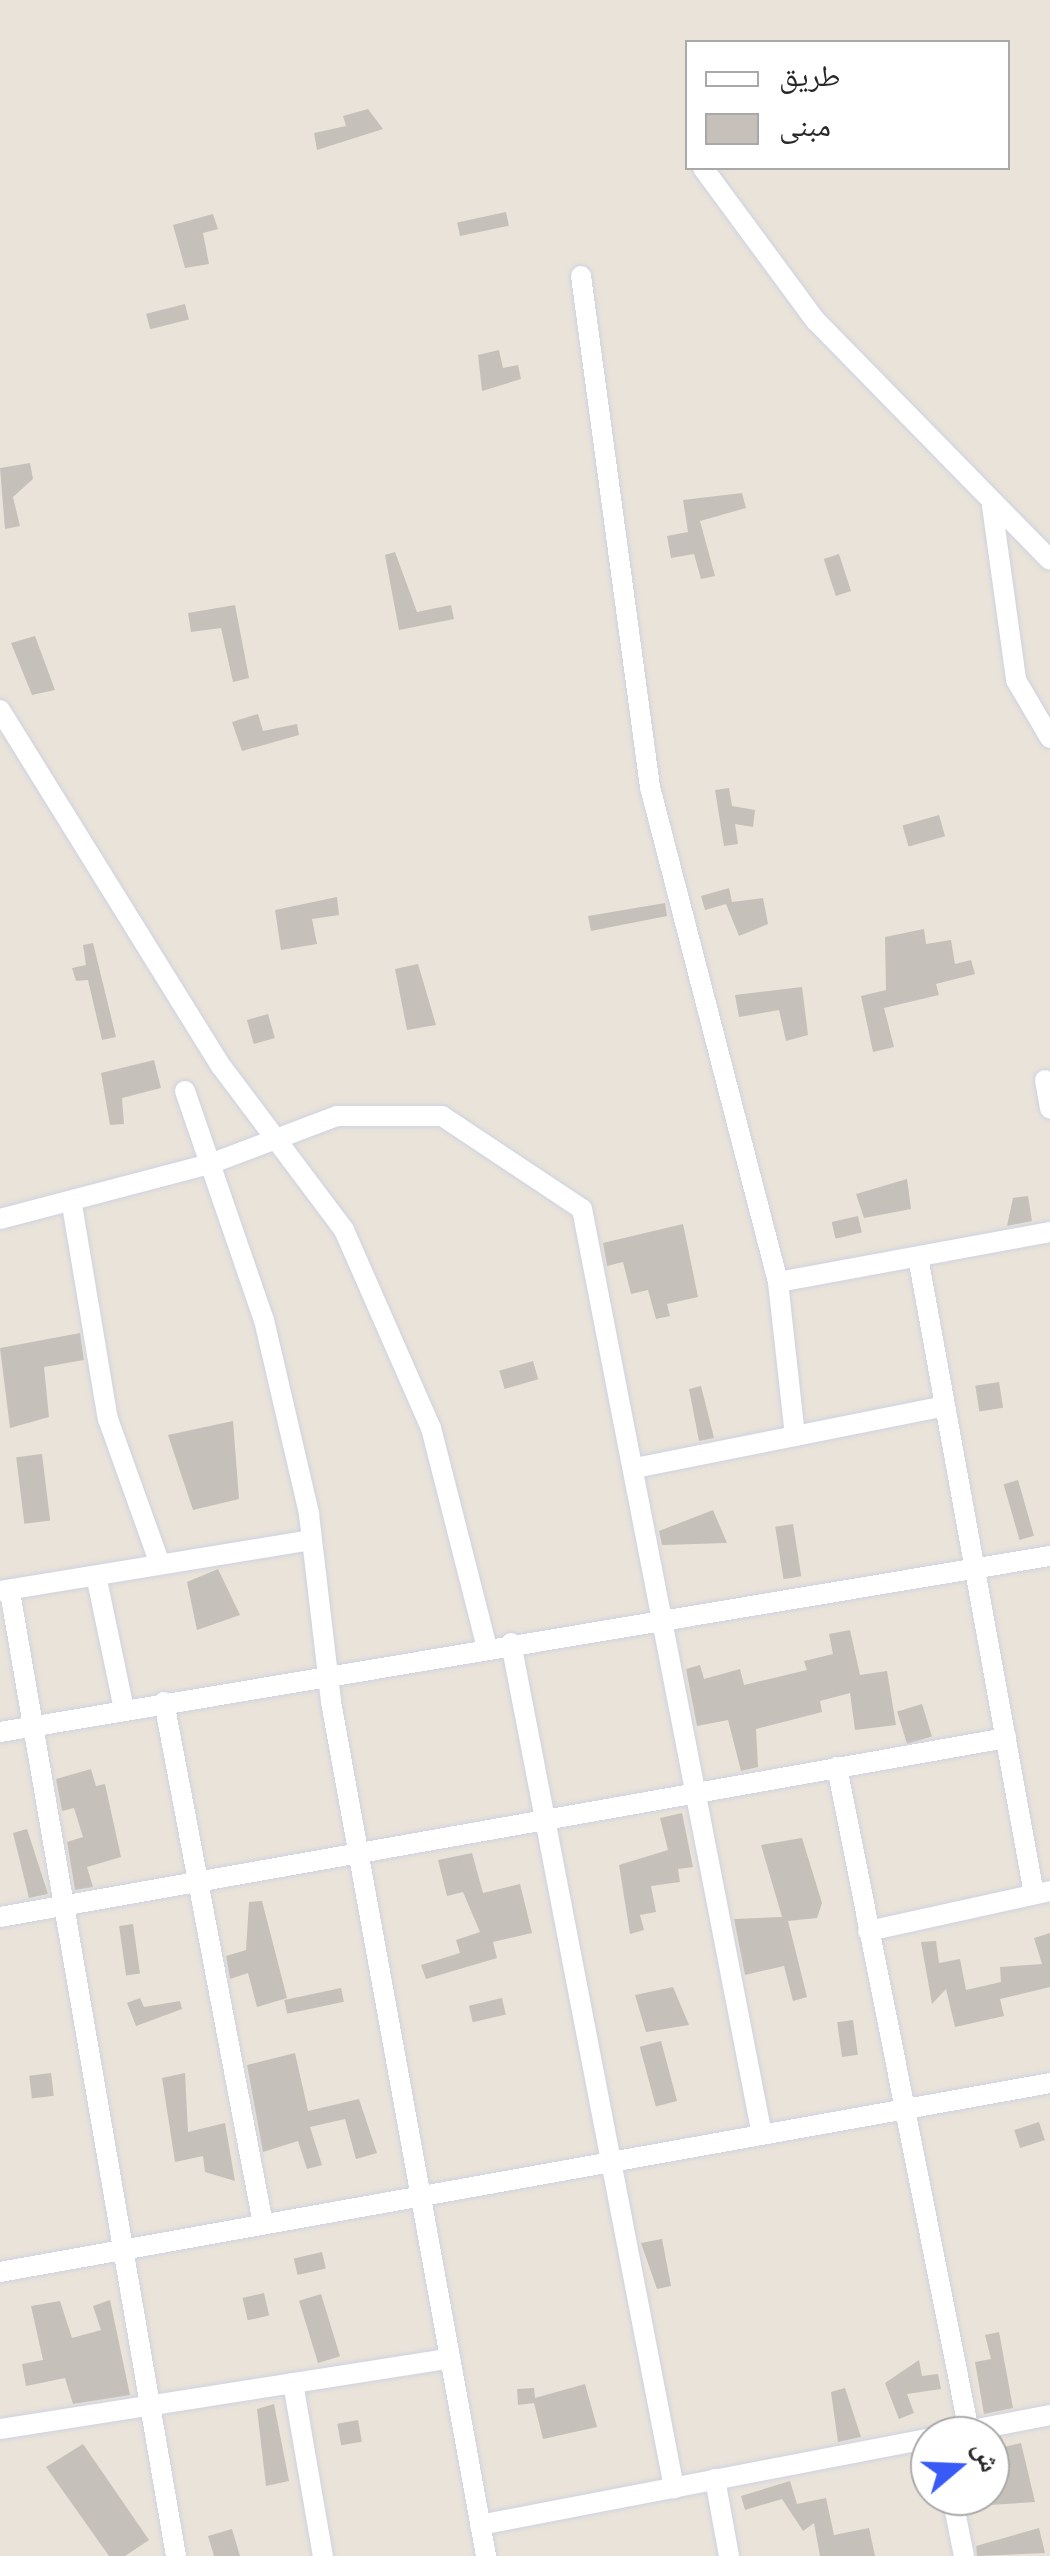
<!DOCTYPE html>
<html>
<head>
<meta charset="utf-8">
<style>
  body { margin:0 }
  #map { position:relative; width:1050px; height:2556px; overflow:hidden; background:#eae3d9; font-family:"Work Sans","Noto Naskh Arabic",sans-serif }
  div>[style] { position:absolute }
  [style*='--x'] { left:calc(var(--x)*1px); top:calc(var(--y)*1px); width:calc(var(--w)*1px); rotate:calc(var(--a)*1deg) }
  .building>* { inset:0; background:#c5c0b9; transform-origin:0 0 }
  .roads { filter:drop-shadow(0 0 2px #ced2e1) drop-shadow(0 0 2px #ced2e1) }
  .street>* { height:20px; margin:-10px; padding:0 10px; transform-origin:10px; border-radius:10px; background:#fff }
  span { translate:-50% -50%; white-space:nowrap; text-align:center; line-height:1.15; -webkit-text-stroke:9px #fff; paint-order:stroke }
  .legend { position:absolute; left:685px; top:40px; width:325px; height:130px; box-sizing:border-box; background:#fff; border:2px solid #a9a9a9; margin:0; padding:12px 18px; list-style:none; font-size:30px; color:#282828 }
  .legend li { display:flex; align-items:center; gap:20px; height:50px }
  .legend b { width:50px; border:2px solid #a9a9a9 }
  .north { position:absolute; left:910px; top:2416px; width:100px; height:100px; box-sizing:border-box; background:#fff; border:2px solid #a9a9a9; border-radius:50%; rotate:71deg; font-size:28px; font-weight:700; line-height:40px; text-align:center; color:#282828 }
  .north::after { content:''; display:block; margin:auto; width:35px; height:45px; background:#395af7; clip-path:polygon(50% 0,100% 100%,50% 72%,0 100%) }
</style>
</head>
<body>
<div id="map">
  <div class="building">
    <i style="clip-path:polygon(368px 109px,383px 129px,317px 150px,314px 133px,346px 126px,343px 116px)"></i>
    <i style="left:506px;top:212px;width:14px;height:50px;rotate:78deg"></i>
    <i style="clip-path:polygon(213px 214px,218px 229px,203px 233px,209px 264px,185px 268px,173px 225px)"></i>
    <i style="left:185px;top:304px;width:16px;height:40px;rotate:76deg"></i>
    <i style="clip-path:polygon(499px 350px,503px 368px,518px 365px,521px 379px,482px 391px,478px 355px)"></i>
    <i style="clip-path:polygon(30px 463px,33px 479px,13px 497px,20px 526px,5px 529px,0 468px)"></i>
    <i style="clip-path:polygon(742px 493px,746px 508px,700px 521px,715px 576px,701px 579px,694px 554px,671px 558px,667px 536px,688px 532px,683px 500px)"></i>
    <i style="clip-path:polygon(395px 552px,417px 612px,451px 605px,454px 619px,399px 630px,385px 555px)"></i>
    <i style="left:839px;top:554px;width:39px;height:16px;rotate:72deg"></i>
    <i style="clip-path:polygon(235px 605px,249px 678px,233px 682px,221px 628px,191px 632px,188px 613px)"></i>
    <i style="clip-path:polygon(35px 636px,55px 690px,32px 695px,11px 643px)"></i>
    <i style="clip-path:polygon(258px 714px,263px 731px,297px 724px,299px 735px,242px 751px,232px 722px)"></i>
    <i style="clip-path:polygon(729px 788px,732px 806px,755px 810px,753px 827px,735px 824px,738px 844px,724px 846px,715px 790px)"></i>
    <i style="left:939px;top:815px;width:22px;height:38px;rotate:74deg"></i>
    <i style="clip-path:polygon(729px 888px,732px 902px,763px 898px,768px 924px,739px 936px,726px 904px,705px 910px,701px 896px)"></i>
    <i style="clip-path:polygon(337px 897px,339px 915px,312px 919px,317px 944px,281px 950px,275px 910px)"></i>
    <i style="clip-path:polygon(665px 903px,667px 916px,591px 931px,588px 916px)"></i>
    <i style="clip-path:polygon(924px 929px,926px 944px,951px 940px,955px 964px,971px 960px,975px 974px,936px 984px,939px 995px,884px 1008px,894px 1047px,873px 1052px,861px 996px,886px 990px,885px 937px)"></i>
    <i style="clip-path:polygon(93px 943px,116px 1037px,102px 1040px,88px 980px,76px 981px,72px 968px,86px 965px,83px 945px)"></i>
    <i style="clip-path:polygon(418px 964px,436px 1025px,407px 1030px,395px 969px)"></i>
    <i style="clip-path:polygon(802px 987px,808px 1035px,786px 1041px,779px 1010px,739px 1017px,735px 995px)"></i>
    <i style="left:268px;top:1014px;width:25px;height:22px;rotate:74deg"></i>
    <i style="clip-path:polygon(154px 1060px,161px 1088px,122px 1098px,124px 1124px,110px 1125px,101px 1073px)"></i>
    <i style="clip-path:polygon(907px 1179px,911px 1209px,864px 1218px,856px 1194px)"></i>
    <i style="clip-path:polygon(1028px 1196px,1032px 1221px,1007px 1226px,1013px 1198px)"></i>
    <i style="left:858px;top:1216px;width:17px;height:27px;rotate:77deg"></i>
    <i style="clip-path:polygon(683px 1224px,698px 1297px,667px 1304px,670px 1316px,656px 1319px,648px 1290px,631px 1294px,623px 1262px,607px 1266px,603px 1243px)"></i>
    <i style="clip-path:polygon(80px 1333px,84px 1360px,44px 1367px,49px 1417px,10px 1428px,0 1348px)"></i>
    <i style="left:533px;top:1361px;width:19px;height:35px;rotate:74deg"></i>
    <i style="left:999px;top:1382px;width:26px;height:24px;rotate:81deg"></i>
    <i style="clip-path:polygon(701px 1386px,714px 1438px,699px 1441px,689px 1389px)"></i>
    <i style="clip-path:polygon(233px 1421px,239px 1499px,193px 1510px,168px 1435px)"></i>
    <i style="left:42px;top:1454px;width:67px;height:26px;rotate:83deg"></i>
    <i style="left:1018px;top:1480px;width:58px;height:15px;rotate:74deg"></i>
    <i style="clip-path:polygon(713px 1510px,727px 1543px,662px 1545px,659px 1531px)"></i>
    <i style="left:793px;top:1524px;width:53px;height:18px;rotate:81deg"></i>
    <i style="clip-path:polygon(218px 1569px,240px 1615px,197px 1630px,187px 1582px)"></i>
    <i style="clip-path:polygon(850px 1630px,860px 1675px,887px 1671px,896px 1725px,855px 1730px,850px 1693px,820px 1701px,822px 1712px,756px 1729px,758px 1767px,741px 1771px,728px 1720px,697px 1726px,686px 1669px,700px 1665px,704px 1679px,740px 1669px,744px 1685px,807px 1670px,804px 1661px,833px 1654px,829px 1634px)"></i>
    <i style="left:922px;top:1704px;width:34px;height:26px;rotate:73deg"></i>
    <i style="clip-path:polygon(91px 1769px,96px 1786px,105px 1784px,121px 1857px,87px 1867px,93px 1887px,75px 1890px,67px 1842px,83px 1837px,74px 1808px,62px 1811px,56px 1779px)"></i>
    <i style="clip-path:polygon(682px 1813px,693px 1867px,678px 1869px,680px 1882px,651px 1886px,656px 1912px,640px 1915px,644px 1930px,630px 1934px,619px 1865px,668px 1850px,660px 1818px)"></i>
    <i style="clip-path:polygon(27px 1829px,48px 1894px,29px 1898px,13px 1833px)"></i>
    <i style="clip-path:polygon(802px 1838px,822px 1903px,817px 1918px,788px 1921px,807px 1997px,793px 2001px,784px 1966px,745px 1975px,734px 1919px,782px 1917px,761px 1845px)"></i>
    <i style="clip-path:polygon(472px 1853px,483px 1893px,520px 1884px,532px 1933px,493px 1942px,497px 1958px,426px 1979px,421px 1965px,460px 1953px,456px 1940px,480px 1932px,463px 1892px,447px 1896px,438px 1860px)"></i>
    <i style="clip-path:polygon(262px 1901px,287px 1998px,257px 2007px,248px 1973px,230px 1979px,226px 1956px,246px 1950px,249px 1902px)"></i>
    <i style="left:133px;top:1924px;width:50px;height:14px;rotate:82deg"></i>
    <i style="clip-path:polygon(1050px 1933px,1050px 1987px,1000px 1999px,1004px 2016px,955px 2027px,946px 1989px,932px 2004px,921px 1942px,936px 1941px,939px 1963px,960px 1959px,966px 1990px,1001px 1982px,1000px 1967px,1042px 1964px,1034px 1938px)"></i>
    <i style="clip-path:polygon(673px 1987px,689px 2025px,646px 2032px,635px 1995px)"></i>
    <i style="left:341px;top:1988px;width:14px;height:58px;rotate:78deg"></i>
    <i style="clip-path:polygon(140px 1998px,144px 2007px,180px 2001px,182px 2009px,136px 2026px,127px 2003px)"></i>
    <i style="left:502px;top:1998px;width:17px;height:34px;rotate:77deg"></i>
    <i style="left:853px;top:2020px;width:35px;height:16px;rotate:82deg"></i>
    <i style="left:661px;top:2041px;width:62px;height:22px;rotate:75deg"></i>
    <i style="clip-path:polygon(295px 2053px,308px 2111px,359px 2099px,377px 2153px,356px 2159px,345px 2119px,310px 2127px,322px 2165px,307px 2169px,298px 2141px,263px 2152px,247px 2065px)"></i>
    <i style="left:51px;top:2073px;width:23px;height:22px;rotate:83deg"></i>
    <i style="clip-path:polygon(185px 2073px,188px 2132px,225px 2123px,235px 2181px,205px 2172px,203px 2156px,175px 2162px,162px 2078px)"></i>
    <i style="left:1039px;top:2122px;width:19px;height:26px;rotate:72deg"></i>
    <i style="clip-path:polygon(662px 2239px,671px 2286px,657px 2289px,641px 2243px)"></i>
    <i style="left:322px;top:2252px;width:17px;height:29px;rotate:77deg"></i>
    <i style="left:264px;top:2293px;width:23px;height:22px;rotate:77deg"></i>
    <i style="left:321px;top:2294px;width:65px;height:23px;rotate:73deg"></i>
    <i style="clip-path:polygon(110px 2300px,130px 2395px,73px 2404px,65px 2378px,26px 2386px,22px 2364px,43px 2360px,31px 2306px,60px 2301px,72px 2338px,101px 2330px,93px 2306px)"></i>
    <i style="clip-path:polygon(999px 2332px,1013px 2408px,984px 2414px,975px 2362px,991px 2359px,985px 2335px)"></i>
    <i style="clip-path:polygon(919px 2360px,922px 2376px,938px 2374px,941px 2389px,907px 2394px,914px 2413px,899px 2419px,885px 2383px)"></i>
    <i style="clip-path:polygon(585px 2384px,597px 2427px,543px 2439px,534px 2403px,518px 2405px,517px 2389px,534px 2388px,535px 2398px)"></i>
    <i style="clip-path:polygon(845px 2388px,861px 2437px,838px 2442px,831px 2392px)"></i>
    <i style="clip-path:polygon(274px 2404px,289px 2481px,266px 2486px,257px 2409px)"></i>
    <i style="left:358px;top:2420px;width:22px;height:21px;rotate:80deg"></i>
    <i style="clip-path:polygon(1021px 2443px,1035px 2502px,990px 2505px,990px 2450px)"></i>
    <i style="clip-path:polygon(83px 2444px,149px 2540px,125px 2556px,109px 2556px,46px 2467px)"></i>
    <i style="clip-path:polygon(790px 2481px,797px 2504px,826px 2498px,834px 2535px,869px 2528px,875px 2556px,820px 2556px,814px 2523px,803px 2531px,782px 2499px,745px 2510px,741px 2496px)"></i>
    <i style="clip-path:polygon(1039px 2528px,1045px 2553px,977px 2556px,976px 2546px)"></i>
    <i style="clip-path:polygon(232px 2529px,240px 2556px,214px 2556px,208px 2536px)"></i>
  </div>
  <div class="roads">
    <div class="street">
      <i style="--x:703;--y:168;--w:190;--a:53.6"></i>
      <i style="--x:816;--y:321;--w:334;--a:45.6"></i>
      <i style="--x:581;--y:276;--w:516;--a:82.31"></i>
      <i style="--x:650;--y:787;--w:511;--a:75.5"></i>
      <i style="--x:778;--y:1282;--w:155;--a:83.7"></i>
      <i style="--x:992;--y:506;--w:176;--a:82.1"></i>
      <i style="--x:1016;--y:680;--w:67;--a:59.6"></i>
      <i style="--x:0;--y:710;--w:419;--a:58.2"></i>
      <i style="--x:221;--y:1066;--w:205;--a:53.1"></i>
      <i style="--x:344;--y:1230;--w:216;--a:66.3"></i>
      <i style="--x:431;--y:1428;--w:226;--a:75.7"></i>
      <i style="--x:1045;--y:1080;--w:29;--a:80"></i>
      <i style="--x:185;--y:1091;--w:242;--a:71"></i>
      <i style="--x:264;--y:1320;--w:199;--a:76.9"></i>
      <i style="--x:309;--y:1514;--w:189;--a:83.3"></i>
      <i style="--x:331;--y:1702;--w:868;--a:79.71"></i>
      <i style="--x:72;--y:1205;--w:217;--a:80.5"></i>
      <i style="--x:108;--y:1419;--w:154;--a:70.3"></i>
      <i style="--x:0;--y:1219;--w:217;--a:-14.7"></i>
      <i style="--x:210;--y:1164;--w:136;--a:-20.7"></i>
      <i style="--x:337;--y:1116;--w:105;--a:0"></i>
      <i style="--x:442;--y:1116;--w:168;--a:33.6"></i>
      <i style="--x:582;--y:1209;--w:943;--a:79"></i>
      <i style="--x:918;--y:1257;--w:647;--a:79.68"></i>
      <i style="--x:778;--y:1282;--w:277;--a:-10.4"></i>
      <i style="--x:635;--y:1468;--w:316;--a:-11.3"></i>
      <i style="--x:97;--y:1580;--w:132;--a:78.2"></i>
      <i style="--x:0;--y:1591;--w:314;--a:-9.3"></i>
      <i style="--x:10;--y:1592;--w:978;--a:80.23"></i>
      <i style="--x:511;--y:1643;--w:861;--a:79.08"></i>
      <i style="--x:164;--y:1702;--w:531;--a:79.26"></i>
      <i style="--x:0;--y:1732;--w:1065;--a:-9.52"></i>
      <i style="--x:837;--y:1767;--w:677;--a:78.76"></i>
      <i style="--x:0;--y:1917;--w:1022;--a:-10.09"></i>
      <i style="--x:868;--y:1931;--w:186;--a:-12.4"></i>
      <i style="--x:0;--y:2272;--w:1067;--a:-10.2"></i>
      <i style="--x:293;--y:2383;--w:176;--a:80.2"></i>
      <i style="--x:0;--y:2429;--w:454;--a:-8.9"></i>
      <i style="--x:942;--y:2436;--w:110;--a:-11"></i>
      <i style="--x:715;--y:2479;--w:78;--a:79.7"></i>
      <i style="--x:952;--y:2496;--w:61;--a:78.7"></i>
      <i style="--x:480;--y:2525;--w:458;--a:-10.9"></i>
    </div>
  </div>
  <ul class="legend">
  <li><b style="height:12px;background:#fff"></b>طريق</li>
  <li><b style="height:28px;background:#c5c0b9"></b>مبنى</li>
  </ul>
  <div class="north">ش</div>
</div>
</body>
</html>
